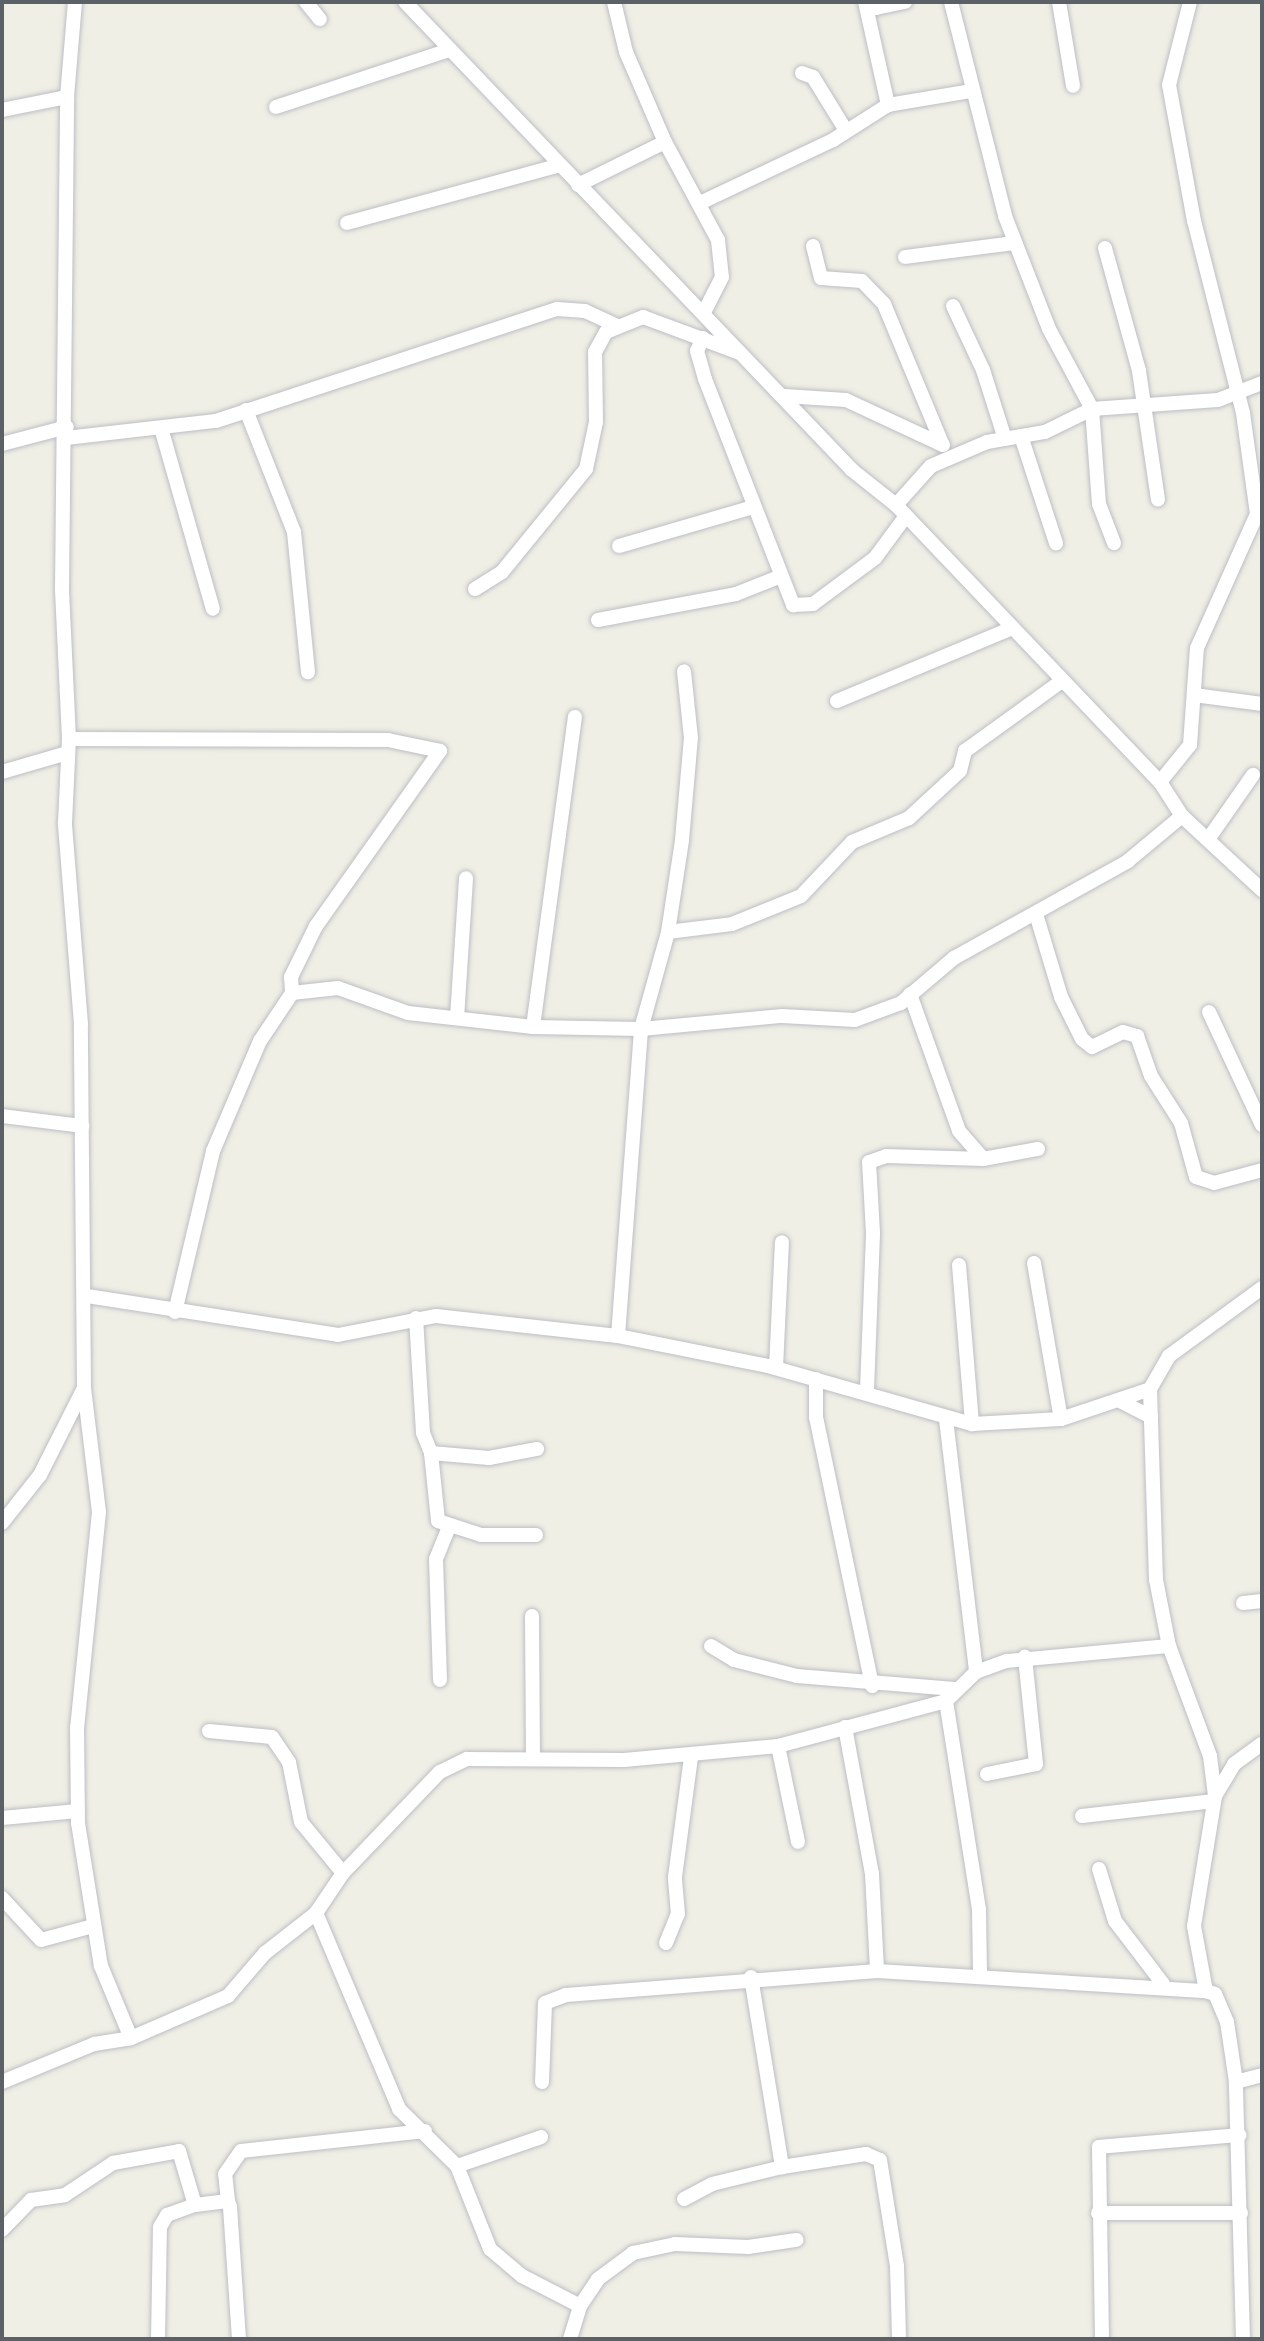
<!DOCTYPE html>
<html>
<head>
<meta charset="utf-8">
<style>
  body { margin:0 }
  #map { position:relative; width:1264px; height:2341px; overflow:hidden; background:#f0efe5; font-family:"Fira Sans",sans-serif }
  div>[style] { position:absolute }
  [style*='--x'] { left:calc(var(--x)*1px); top:calc(var(--y)*1px); width:calc(var(--w)*1px); rotate:calc(var(--a)*1deg) }
  .roads { filter:drop-shadow(0 0 2px #bcbec5) drop-shadow(0 0 2px #bcbec5) }
  .minor>* { height:14px; margin:-7px; padding:0 7px; transform-origin:7px; border-radius:7px; background:#fff }
  span { translate:-50% -50%; white-space:nowrap; text-align:center; line-height:1.15; -webkit-text-stroke:5px #fff; paint-order:stroke }
  .frame { position:absolute; inset:0; border:4px solid #5c6067; pointer-events:none }
</style>
</head>
<body>
<div id="map">
  <div class="roads">
    <div class="minor">
      <i style="--x:306;--y:2;--w:22;--a:51"></i>
      <i style="--x:405;--y:2;--w:647;--a:46.31"></i>
      <i style="--x:852;--y:470;--w:56;--a:38.5"></i>
      <i style="--x:896;--y:505;--w:383;--a:46.4"></i>
      <i style="--x:1160;--y:782;--w:40;--a:57.1"></i>
      <i style="--x:1182;--y:816;--w:109;--a:42.8"></i>
      <i style="--x:614;--y:2;--w:51;--a:76.5"></i>
      <i style="--x:626;--y:52;--w:98;--a:66.6"></i>
      <i style="--x:665;--y:142;--w:111;--a:61.6"></i>
      <i style="--x:718;--y:240;--w:37;--a:84"></i>
      <i style="--x:722;--y:277;--w:37;--a:117"></i>
      <i style="--x:865;--y:2;--w:106;--a:77.4"></i>
      <i style="--x:869;--y:2;--w:9;--a:41"></i>
      <i style="--x:876;--y:8;--w:30;--a:-12"></i>
      <i style="--x:951;--y:2;--w:221;--a:75.8"></i>
      <i style="--x:1005;--y:216;--w:121;--a:68.7"></i>
      <i style="--x:1049;--y:329;--w:91;--a:61.7"></i>
      <i style="--x:1092;--y:409;--w:95;--a:85.8"></i>
      <i style="--x:1099;--y:504;--w:42;--a:69"></i>
      <i style="--x:1059;--y:2;--w:85;--a:80.5"></i>
      <i style="--x:802;--y:73;--w:12;--a:20"></i>
      <i style="--x:813;--y:77;--w:61;--a:58.4"></i>
      <i style="--x:276;--y:107;--w:179;--a:-18.2"></i>
      <i style="--x:2;--y:110;--w:66;--a:-11.3"></i>
      <i style="--x:578;--y:185;--w:97;--a:-26.3"></i>
      <i style="--x:702;--y:202;--w:145;--a:-25.3"></i>
      <i style="--x:833;--y:140;--w:65;--a:-32.5"></i>
      <i style="--x:888;--y:105;--w:84;--a:-9.6"></i>
      <i style="--x:347;--y:223;--w:218;--a:-15.2"></i>
      <i style="--x:813;--y:246;--w:33;--a:76"></i>
      <i style="--x:821;--y:278;--w:41;--a:4.2"></i>
      <i style="--x:862;--y:281;--w:32;--a:46"></i>
      <i style="--x:884;--y:304;--w:151;--a:67.4"></i>
      <i style="--x:1105;--y:248;--w:128;--a:74.5"></i>
      <i style="--x:1139;--y:371;--w:130;--a:81.6"></i>
      <i style="--x:905;--y:257;--w:111;--a:-7.3"></i>
      <i style="--x:953;--y:306;--w:71;--a:64.9"></i>
      <i style="--x:983;--y:370;--w:72;--a:72.3"></i>
      <i style="--x:703;--y:338;--w:14;--a:115"></i>
      <i style="--x:697;--y:351;--w:29;--a:74"></i>
      <i style="--x:705;--y:379;--w:243;--a:68.7"></i>
      <i style="--x:793;--y:605;--w:20;--a:-3"></i>
      <i style="--x:813;--y:604;--w:77;--a:-36.6"></i>
      <i style="--x:875;--y:558;--w:52;--a:-53.6"></i>
      <i style="--x:785;--y:396;--w:61;--a:3.8"></i>
      <i style="--x:846;--y:400;--w:107;--a:24.9"></i>
      <i style="--x:246;--y:410;--w:131;--a:68.5"></i>
      <i style="--x:294;--y:532;--w:141;--a:84.3"></i>
      <i style="--x:161;--y:428;--w:188;--a:74"></i>
      <i style="--x:1021;--y:436;--w:113;--a:71.9"></i>
      <i style="--x:66;--y:438;--w:151;--a:-6.5"></i>
      <i style="--x:216;--y:421;--w:359;--a:-18.2"></i>
      <i style="--x:557;--y:309;--w:28;--a:4"></i>
      <i style="--x:585;--y:311;--w:33;--a:25"></i>
      <i style="--x:2;--y:444;--w:67;--a:-14.7"></i>
      <i style="--x:896;--y:505;--w:52;--a:-48.1"></i>
      <i style="--x:931;--y:466;--w:61;--a:-23.2"></i>
      <i style="--x:987;--y:442;--w:59;--a:-9.8"></i>
      <i style="--x:1045;--y:432;--w:52;--a:-26.1"></i>
      <i style="--x:1092;--y:409;--w:126;--a:-4.1"></i>
      <i style="--x:1218;--y:400;--w:47;--a:-21.1"></i>
      <i style="--x:619;--y:546;--w:140;--a:-16.2"></i>
      <i style="--x:475;--y:589;--w:32;--a:-32"></i>
      <i style="--x:502;--y:572;--w:133;--a:-50.8"></i>
      <i style="--x:586;--y:469;--w:48;--a:-78"></i>
      <i style="--x:596;--y:422;--w:70;--a:-90.8"></i>
      <i style="--x:595;--y:352;--w:23;--a:-61"></i>
      <i style="--x:606;--y:332;--w:40;--a:-22"></i>
      <i style="--x:643;--y:317;--w:103;--a:20.4"></i>
      <i style="--x:598;--y:620;--w:140;--a:-10.7"></i>
      <i style="--x:736;--y:594;--w:46;--a:-21.6"></i>
      <i style="--x:1194;--y:695;--w:69;--a:7.5"></i>
      <i style="--x:837;--y:701;--w:190;--a:-22.6"></i>
      <i style="--x:69;--y:739;--w:319;--a:0.2"></i>
      <i style="--x:388;--y:740;--w:53;--a:11.9"></i>
      <i style="--x:440;--y:751;--w:214;--a:125.3"></i>
      <i style="--x:316;--y:926;--w:57;--a:116.1"></i>
      <i style="--x:291;--y:977;--w:16;--a:86"></i>
      <i style="--x:2;--y:772;--w:68;--a:-16.3"></i>
      <i style="--x:1160;--y:782;--w:48;--a:-51"></i>
      <i style="--x:1190;--y:745;--w:97;--a:-85.9"></i>
      <i style="--x:1197;--y:648;--w:147;--a:-65.9"></i>
      <i style="--x:1257;--y:514;--w:102;--a:-97.9"></i>
      <i style="--x:1243;--y:413;--w:198;--a:-104.3"></i>
      <i style="--x:1194;--y:221;--w:138;--a:-100.4"></i>
      <i style="--x:1169;--y:85;--w:86;--a:-75.8"></i>
      <i style="--x:1209;--y:838;--w:77;--a:-55.1"></i>
      <i style="--x:1036;--y:914;--w:87;--a:73.2"></i>
      <i style="--x:1061;--y:997;--w:47;--a:63.4"></i>
      <i style="--x:1082;--y:1039;--w:13;--a:39"></i>
      <i style="--x:1092;--y:1047;--w:34;--a:-26"></i>
      <i style="--x:1123;--y:1032;--w:15;--a:16"></i>
      <i style="--x:1137;--y:1036;--w:42;--a:70.7"></i>
      <i style="--x:1151;--y:1076;--w:56;--a:57.4"></i>
      <i style="--x:1181;--y:1123;--w:56;--a:74.5"></i>
      <i style="--x:1196;--y:1177;--w:19;--a:18"></i>
      <i style="--x:1214;--y:1183;--w:50;--a:-15.2"></i>
      <i style="--x:668;--y:932;--w:64;--a:-7.1"></i>
      <i style="--x:732;--y:924;--w:74;--a:-22.1"></i>
      <i style="--x:801;--y:896;--w:74;--a:-46.6"></i>
      <i style="--x:852;--y:842;--w:62;--a:-22.8"></i>
      <i style="--x:909;--y:818;--w:69;--a:-42.7"></i>
      <i style="--x:960;--y:771;--w:21;--a:-76"></i>
      <i style="--x:965;--y:751;--w:116;--a:-35.9"></i>
      <i style="--x:910;--y:994;--w:145;--a:70.3"></i>
      <i style="--x:959;--y:1131;--w:37;--a:49"></i>
      <i style="--x:1209;--y:1012;--w:125;--a:64.9"></i>
      <i style="--x:457;--y:1018;--w:140;--a:-86.3"></i>
      <i style="--x:533;--y:1027;--w:313;--a:-82.3"></i>
      <i style="--x:2;--y:1116;--w:81;--a:7.1"></i>
      <i style="--x:1034;--y:1263;--w:158;--a:80.2"></i>
      <i style="--x:959;--y:1265;--w:160;--a:85.3"></i>
      <i style="--x:87;--y:1296;--w:254;--a:8.8"></i>
      <i style="--x:338;--y:1335;--w:100;--a:-11"></i>
      <i style="--x:436;--y:1316;--w:183;--a:6.3"></i>
      <i style="--x:618;--y:1336;--w:153;--a:11.3"></i>
      <i style="--x:768;--y:1366;--w:212;--a:15.9"></i>
      <i style="--x:972;--y:1424;--w:89;--a:-3.2"></i>
      <i style="--x:1061;--y:1419;--w:94;--a:-18.6"></i>
      <i style="--x:175;--y:1312;--w:165;--a:-76.7"></i>
      <i style="--x:213;--y:1151;--w:120;--a:-66.9"></i>
      <i style="--x:260;--y:1041;--w:58;--a:-56.3"></i>
      <i style="--x:292;--y:993;--w:46;--a:-6.2"></i>
      <i style="--x:338;--y:988;--w:74;--a:19.7"></i>
      <i style="--x:408;--y:1013;--w:126;--a:6.4"></i>
      <i style="--x:533;--y:1027;--w:108;--a:1.1"></i>
      <i style="--x:641;--y:1029;--w:142;--a:-5.3"></i>
      <i style="--x:782;--y:1016;--w:73;--a:3.1"></i>
      <i style="--x:855;--y:1020;--w:49;--a:-20.3"></i>
      <i style="--x:901;--y:1003;--w:70;--a:-40.3"></i>
      <i style="--x:954;--y:958;--w:199;--a:-29.1"></i>
      <i style="--x:1128;--y:861;--w:70;--a:-39.8"></i>
      <i style="--x:416;--y:1318;--w:115;--a:86.5"></i>
      <i style="--x:423;--y:1433;--w:22;--a:68"></i>
      <i style="--x:431;--y:1453;--w:58;--a:4.9"></i>
      <i style="--x:489;--y:1458;--w:49;--a:-10.6"></i>
      <i style="--x:618;--y:1336;--w:308;--a:-85.7"></i>
      <i style="--x:641;--y:1029;--w:101;--a:-74.4"></i>
      <i style="--x:668;--y:932;--w:93;--a:-81.3"></i>
      <i style="--x:682;--y:840;--w:102;--a:-85"></i>
      <i style="--x:691;--y:738;--w:67;--a:-96"></i>
      <i style="--x:776;--y:1368;--w:126;--a:-87.3"></i>
      <i style="--x:816;--y:1379;--w:38;--a:90"></i>
      <i style="--x:816;--y:1417;--w:275;--a:78.2"></i>
      <i style="--x:84;--y:1388;--w:125;--a:83.1"></i>
      <i style="--x:99;--y:1512;--w:216;--a:95.8"></i>
      <i style="--x:77;--y:1727;--w:96;--a:89.4"></i>
      <i style="--x:78;--y:1823;--w:145;--a:80.9"></i>
      <i style="--x:101;--y:1966;--w:78;--a:67.4"></i>
      <i style="--x:867;--y:1390;--w:157;--a:-87.8"></i>
      <i style="--x:873;--y:1233;--w:71;--a:-93.2"></i>
      <i style="--x:869;--y:1162;--w:18;--a:-19"></i>
      <i style="--x:886;--y:1156;--w:97;--a:1.8"></i>
      <i style="--x:983;--y:1159;--w:56;--a:-10.3"></i>
      <i style="--x:1120;--y:1401;--w:35;--a:27"></i>
      <i style="--x:946;--y:1419;--w:255;--a:83.2"></i>
      <i style="--x:431;--y:1453;--w:68;--a:84.1"></i>
      <i style="--x:438;--y:1521;--w:45;--a:18"></i>
      <i style="--x:481;--y:1535;--w:55;--a:0"></i>
      <i style="--x:2;--y:1523;--w:61;--a:-51.6"></i>
      <i style="--x:40;--y:1475;--w:97;--a:-63.2"></i>
      <i style="--x:84;--y:1388;--w:364;--a:-90.5"></i>
      <i style="--x:81;--y:1024;--w:202;--a:-94.6"></i>
      <i style="--x:65;--y:823;--w:84;--a:-87.3"></i>
      <i style="--x:69;--y:739;--w:150;--a:-92.7"></i>
      <i style="--x:62;--y:589;--w:492;--a:-89.4"></i>
      <i style="--x:67;--y:97;--w:95;--a:-85.2"></i>
      <i style="--x:1243;--y:1603;--w:19;--a:-6"></i>
      <i style="--x:532;--y:1616;--w:143;--a:89.6"></i>
      <i style="--x:711;--y:1646;--w:27;--a:31"></i>
      <i style="--x:734;--y:1660;--w:65;--a:14.3"></i>
      <i style="--x:797;--y:1676;--w:158;--a:4.7"></i>
      <i style="--x:440;--y:1680;--w:121;--a:-91.9"></i>
      <i style="--x:436;--y:1559;--w:35;--a:-68"></i>
      <i style="--x:946;--y:1701;--w:212;--a:81"></i>
      <i style="--x:979;--y:1910;--w:67;--a:89.1"></i>
      <i style="--x:845;--y:1727;--w:149;--a:79.6"></i>
      <i style="--x:872;--y:1874;--w:97;--a:87"></i>
      <i style="--x:209;--y:1731;--w:63;--a:5.4"></i>
      <i style="--x:272;--y:1737;--w:30;--a:56"></i>
      <i style="--x:289;--y:1762;--w:61;--a:78.7"></i>
      <i style="--x:301;--y:1822;--w:66;--a:50.5"></i>
      <i style="--x:778;--y:1746;--w:98;--a:78.2"></i>
      <i style="--x:987;--y:1774;--w:50;--a:-11.5"></i>
      <i style="--x:1036;--y:1764;--w:108;--a:-95.9"></i>
      <i style="--x:1215;--y:1796;--w:37;--a:-59"></i>
      <i style="--x:1234;--y:1764;--w:34;--a:-36"></i>
      <i style="--x:1082;--y:1816;--w:133;--a:-6.5"></i>
      <i style="--x:2;--y:1818;--w:76;--a:-5.3"></i>
      <i style="--x:1099;--y:1869;--w:54;--a:72.9"></i>
      <i style="--x:1115;--y:1921;--w:79;--a:52.7"></i>
      <i style="--x:2;--y:1898;--w:57;--a:47.1"></i>
      <i style="--x:41;--y:1940;--w:54;--a:-15.1"></i>
      <i style="--x:316;--y:1913;--w:213;--a:67"></i>
      <i style="--x:399;--y:2109;--w:81;--a:44.5"></i>
      <i style="--x:457;--y:2166;--w:89;--a:68.3"></i>
      <i style="--x:490;--y:2249;--w:42;--a:40.2"></i>
      <i style="--x:522;--y:2276;--w:65;--a:27.3"></i>
      <i style="--x:666;--y:1943;--w:31;--a:-68"></i>
      <i style="--x:678;--y:1914;--w:37;--a:-95"></i>
      <i style="--x:675;--y:1877;--w:121;--a:-82.4"></i>
      <i style="--x:751;--y:1977;--w:193;--a:80.7"></i>
      <i style="--x:2;--y:2082;--w:100;--a:-22.4"></i>
      <i style="--x:94;--y:2044;--w:37;--a:-9"></i>
      <i style="--x:131;--y:2038;--w:106;--a:-23.4"></i>
      <i style="--x:228;--y:1996;--w:57;--a:-49.3"></i>
      <i style="--x:265;--y:1953;--w:65;--a:-38.1"></i>
      <i style="--x:316;--y:1913;--w:48;--a:-56"></i>
      <i style="--x:343;--y:1873;--w:140;--a:-46.2"></i>
      <i style="--x:440;--y:1772;--w:30;--a:-26"></i>
      <i style="--x:467;--y:1759;--w:157;--a:0.4"></i>
      <i style="--x:624;--y:1760;--w:155;--a:-5.2"></i>
      <i style="--x:778;--y:1746;--w:174;--a:-15"></i>
      <i style="--x:946;--y:1701;--w:42;--a:-44"></i>
      <i style="--x:976;--y:1672;--w:33;--a:-20"></i>
      <i style="--x:1007;--y:1661;--w:163;--a:-5.3"></i>
      <i style="--x:542;--y:2082;--w:79;--a:-87.8"></i>
      <i style="--x:545;--y:2003;--w:22;--a:-21"></i>
      <i style="--x:566;--y:1995;--w:312;--a:-4.4"></i>
      <i style="--x:877;--y:1971;--w:330;--a:3.5"></i>
      <i style="--x:1236;--y:2082;--w:27;--a:-15"></i>
      <i style="--x:457;--y:2166;--w:89;--a:-19"></i>
      <i style="--x:684;--y:2199;--w:32;--a:-28"></i>
      <i style="--x:712;--y:2184;--w:72;--a:-13.7"></i>
      <i style="--x:782;--y:2167;--w:85;--a:-8.8"></i>
      <i style="--x:866;--y:2154;--w:15;--a:23"></i>
      <i style="--x:880;--y:2160;--w:107;--a:80.9"></i>
      <i style="--x:897;--y:2266;--w:73;--a:88.4"></i>
      <i style="--x:228;--y:2201;--w:27;--a:-96"></i>
      <i style="--x:225;--y:2174;--w:28;--a:-55"></i>
      <i style="--x:241;--y:2151;--w:185;--a:-6.2"></i>
      <i style="--x:1098;--y:2213;--w:143;--a:0"></i>
      <i style="--x:2;--y:2230;--w:42;--a:-46"></i>
      <i style="--x:31;--y:2200;--w:34;--a:-8"></i>
      <i style="--x:65;--y:2195;--w:58;--a:-33.7"></i>
      <i style="--x:113;--y:2163;--w:67;--a:-10.3"></i>
      <i style="--x:179;--y:2151;--w:56;--a:73.5"></i>
      <i style="--x:195;--y:2205;--w:33;--a:-7"></i>
      <i style="--x:228;--y:2201;--w:6;--a:72"></i>
      <i style="--x:230;--y:2207;--w:132;--a:86.1"></i>
      <i style="--x:158;--y:2339;--w:112;--a:-89"></i>
      <i style="--x:160;--y:2227;--w:14;--a:-60"></i>
      <i style="--x:167;--y:2215;--w:30;--a:-20"></i>
      <i style="--x:570;--y:2339;--w:34;--a:-73"></i>
      <i style="--x:580;--y:2306;--w:32;--a:-56"></i>
      <i style="--x:598;--y:2279;--w:44;--a:-36.6"></i>
      <i style="--x:633;--y:2253;--w:43;--a:-12.1"></i>
      <i style="--x:675;--y:2244;--w:73;--a:2.4"></i>
      <i style="--x:748;--y:2247;--w:49;--a:-8.3"></i>
      <i style="--x:1102;--y:2339;--w:192;--a:-90.9"></i>
      <i style="--x:1099;--y:2147;--w:141;--a:-4.9"></i>
      <i style="--x:1243;--y:2339;--w:257;--a:-91.6"></i>
      <i style="--x:1236;--y:2082;--w:61;--a:-98.5"></i>
      <i style="--x:1227;--y:2022;--w:30;--a:-113"></i>
      <i style="--x:1215;--y:1994;--w:9;--a:-162"></i>
      <i style="--x:1206;--y:1991;--w:66;--a:-100.5"></i>
      <i style="--x:1194;--y:1926;--w:132;--a:-80.8"></i>
      <i style="--x:1215;--y:1796;--w:40;--a:-97.1"></i>
      <i style="--x:1210;--y:1756;--w:117;--a:-110.4"></i>
      <i style="--x:1169;--y:1646;--w:67;--a:-101.1"></i>
      <i style="--x:1156;--y:1580;--w:191;--a:-91.8"></i>
      <i style="--x:1150;--y:1389;--w:38;--a:-60"></i>
      <i style="--x:1169;--y:1356;--w:115;--a:-36.2"></i>
    </div>
  </div>
  <div class="frame"></div>
</div>
</body>
</html>
